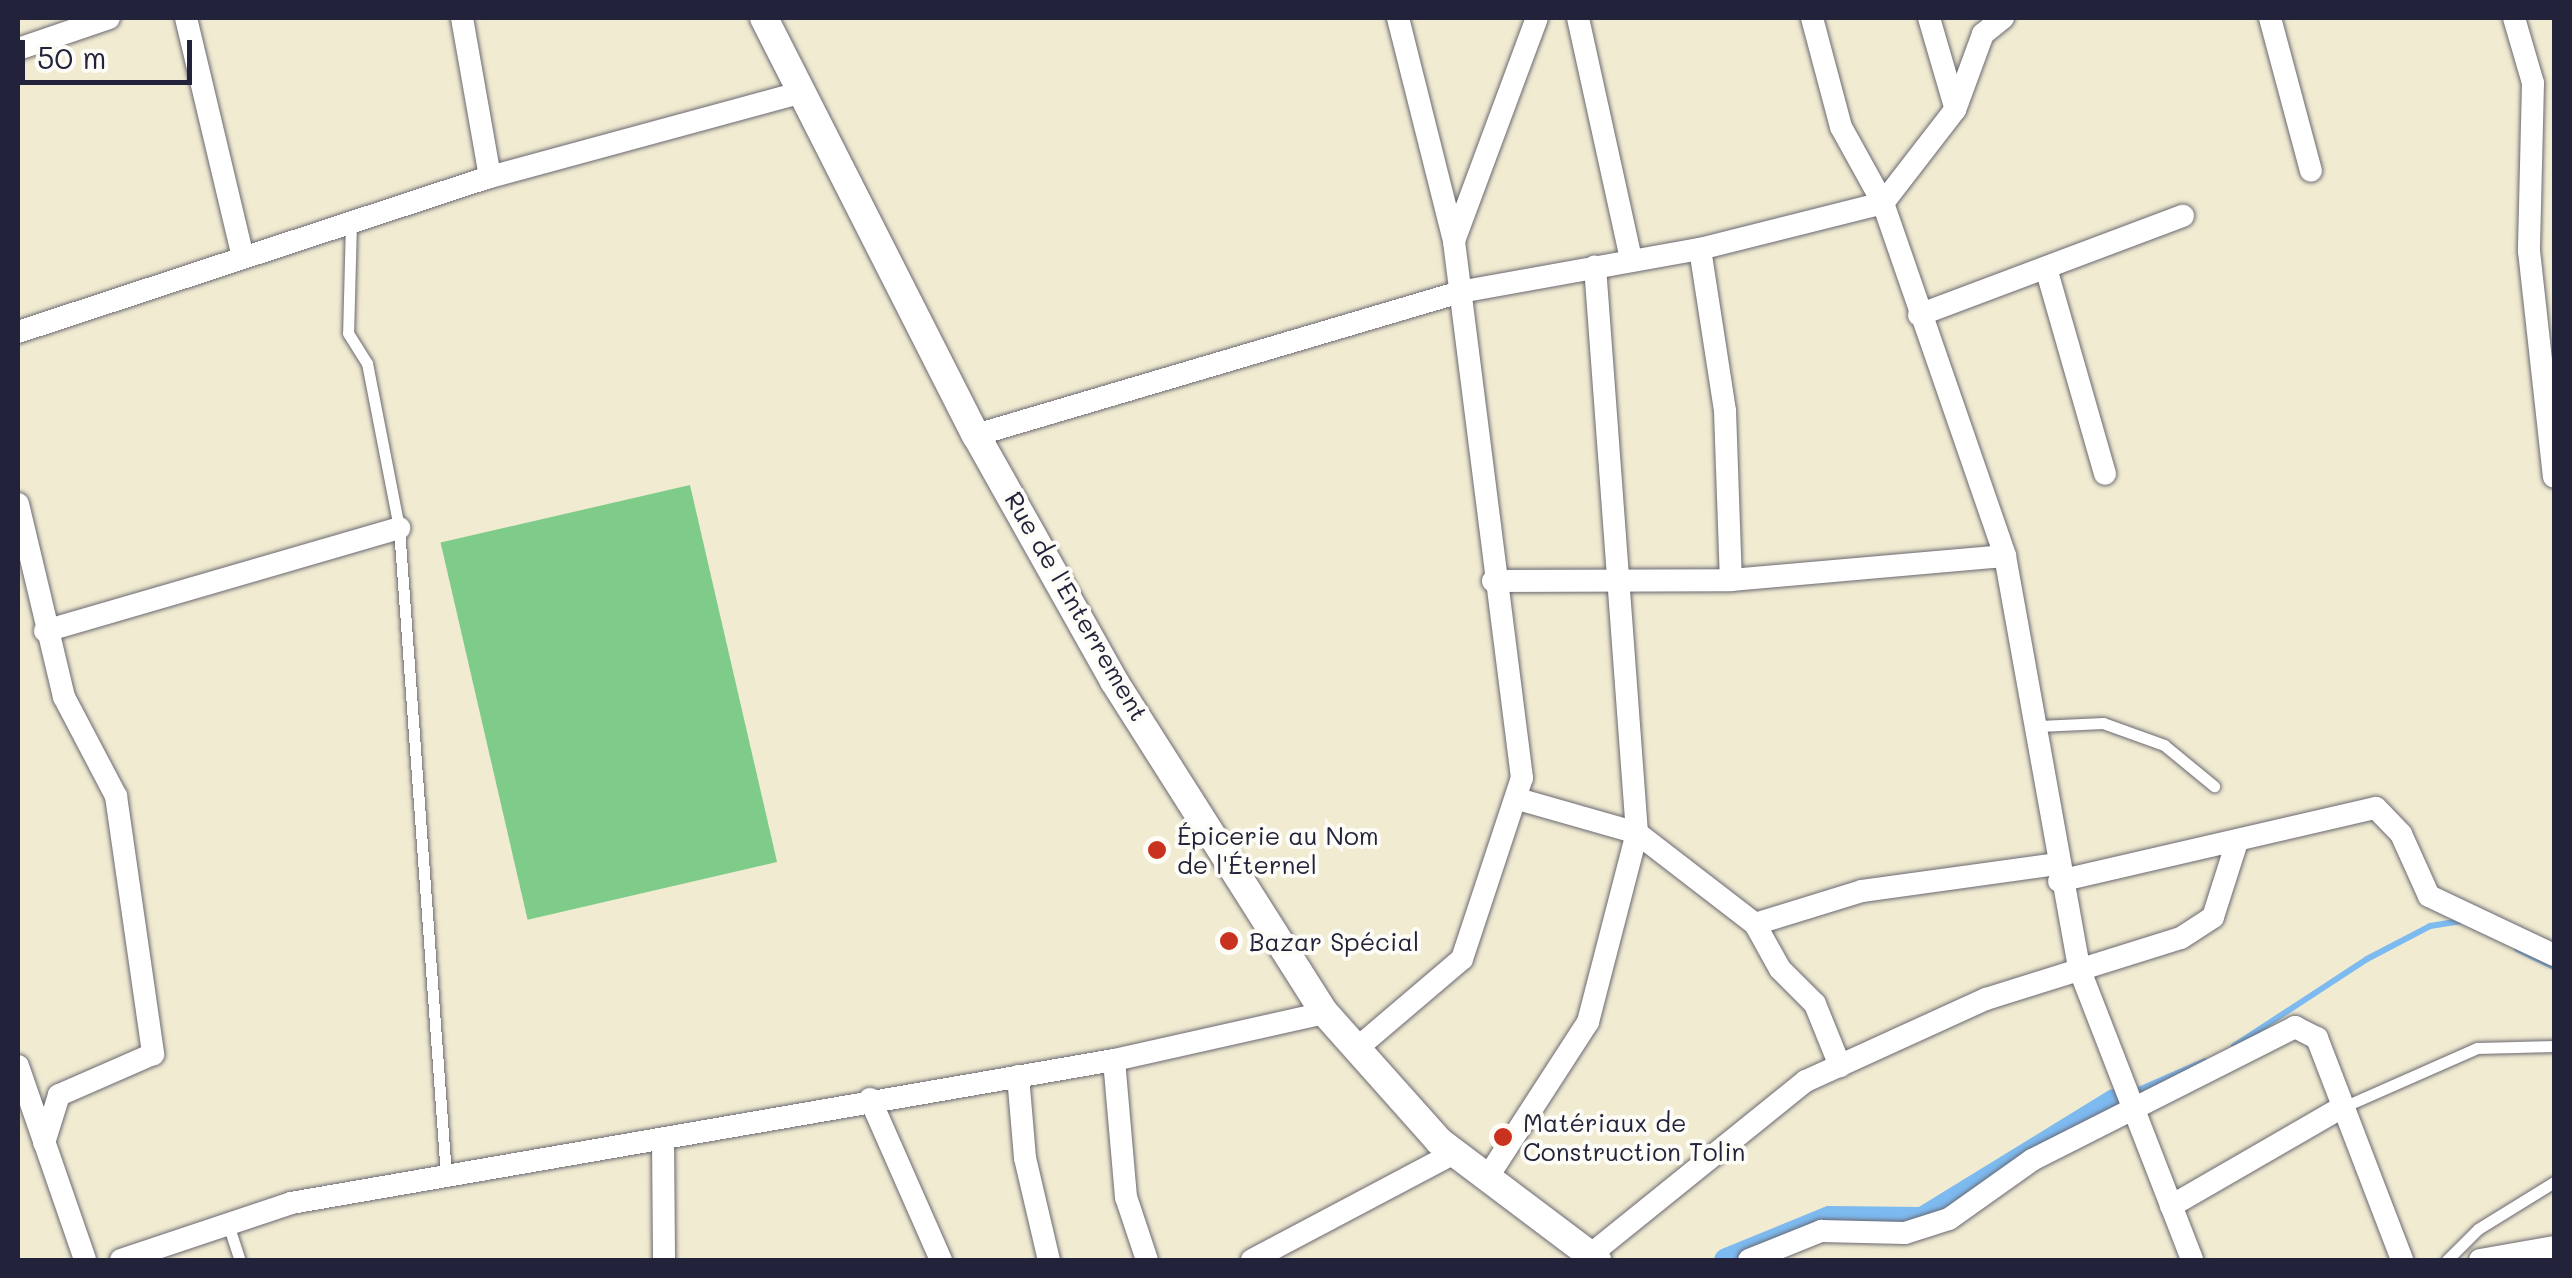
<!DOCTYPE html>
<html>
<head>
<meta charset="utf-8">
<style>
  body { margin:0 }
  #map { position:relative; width:2572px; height:1278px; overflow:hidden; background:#f1ebd2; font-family:Mali,sans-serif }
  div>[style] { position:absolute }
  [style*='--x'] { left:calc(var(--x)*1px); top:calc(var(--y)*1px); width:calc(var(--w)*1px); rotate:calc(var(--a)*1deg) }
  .green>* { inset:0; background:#7fcb89; transform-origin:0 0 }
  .stream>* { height:6px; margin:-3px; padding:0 3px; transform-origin:3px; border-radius:3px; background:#7dbaf0 }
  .canal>* { height:25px; margin:-12.5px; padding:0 12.5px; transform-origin:12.5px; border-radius:12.5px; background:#7dbaf0 }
  .roads { filter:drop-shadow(0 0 2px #6a6870) drop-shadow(0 0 2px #6a6870) }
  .service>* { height:11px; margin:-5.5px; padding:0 5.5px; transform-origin:5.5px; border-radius:5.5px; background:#fff }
  .minor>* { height:22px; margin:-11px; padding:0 11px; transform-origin:11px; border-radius:11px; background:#fff }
  .tertiary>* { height:28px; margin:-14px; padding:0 14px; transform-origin:14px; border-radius:14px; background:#fff }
  .dots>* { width:28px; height:28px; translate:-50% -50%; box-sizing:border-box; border:5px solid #fdfcf7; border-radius:50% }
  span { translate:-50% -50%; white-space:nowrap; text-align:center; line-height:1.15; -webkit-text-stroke:8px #fdfcf7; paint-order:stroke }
  .street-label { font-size:25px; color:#22223b }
  .poi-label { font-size:25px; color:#22223b }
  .left { translate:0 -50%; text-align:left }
  .frame { position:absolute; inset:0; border:20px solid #22223b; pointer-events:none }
  .scale { position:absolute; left:20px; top:40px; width:172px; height:45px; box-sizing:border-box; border:5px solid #22223b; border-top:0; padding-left:12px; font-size:30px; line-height:35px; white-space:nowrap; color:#22223b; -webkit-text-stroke:8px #fdfcf7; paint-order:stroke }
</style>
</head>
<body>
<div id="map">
  <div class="green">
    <i style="left:690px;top:485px;width:387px;height:256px;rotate:77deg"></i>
  </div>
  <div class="stream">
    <i style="--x:2517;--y:949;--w:41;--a:25.9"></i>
    <i style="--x:2234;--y:1046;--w:159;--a:-33.2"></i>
    <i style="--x:2367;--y:959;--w:71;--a:-27.6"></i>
    <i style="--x:2430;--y:926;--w:32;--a:-9"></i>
    <i style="--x:2134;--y:1092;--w:77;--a:-23.6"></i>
  </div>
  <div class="canal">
    <i style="--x:1726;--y:1260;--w:111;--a:-22.2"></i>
    <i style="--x:1829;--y:1218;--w:93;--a:0.6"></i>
    <i style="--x:1922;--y:1219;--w:225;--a:-31.6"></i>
  </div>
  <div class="roads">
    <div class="service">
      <i style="--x:351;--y:222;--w:111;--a:91.5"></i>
      <i style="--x:348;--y:333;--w:36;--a:58"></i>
      <i style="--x:367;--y:363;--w:168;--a:79"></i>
      <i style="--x:399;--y:528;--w:650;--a:85.85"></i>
      <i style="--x:2039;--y:726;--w:64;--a:-2.7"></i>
      <i style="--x:2103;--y:723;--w:65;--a:19.8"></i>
      <i style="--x:2164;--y:745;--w:65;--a:39.4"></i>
      <i style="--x:2341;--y:1108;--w:149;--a:-23.8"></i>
      <i style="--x:2477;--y:1048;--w:77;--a:-1.5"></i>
      <i style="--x:228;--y:1224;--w:38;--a:72"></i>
      <i style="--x:2447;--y:1260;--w:44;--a:-45"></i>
      <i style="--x:2478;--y:1229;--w:89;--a:-31.7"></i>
    </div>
    <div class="minor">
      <i style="--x:186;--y:18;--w:242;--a:76.6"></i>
      <i style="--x:462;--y:18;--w:161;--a:80"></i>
      <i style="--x:1578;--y:18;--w:248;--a:77.6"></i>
      <i style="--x:1812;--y:18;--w:113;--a:75.1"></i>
      <i style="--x:1841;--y:127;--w:87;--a:61.1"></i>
      <i style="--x:1883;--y:203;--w:373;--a:70.9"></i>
      <i style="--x:2005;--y:556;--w:419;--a:79.8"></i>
      <i style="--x:2079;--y:968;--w:313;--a:68.8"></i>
      <i style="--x:1929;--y:18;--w:93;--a:73.7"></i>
      <i style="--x:2270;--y:18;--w:158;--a:75"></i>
      <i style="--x:2514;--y:18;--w:68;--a:73.7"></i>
      <i style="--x:2533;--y:83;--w:168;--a:91.4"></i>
      <i style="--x:2529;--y:251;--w:227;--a:83.7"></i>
      <i style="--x:18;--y:49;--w:96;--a:-18.8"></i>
      <i style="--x:1454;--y:241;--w:238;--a:-69.6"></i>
      <i style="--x:1700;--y:249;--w:164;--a:81.2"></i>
      <i style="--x:1725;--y:411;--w:169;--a:88"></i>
      <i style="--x:2046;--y:268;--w:214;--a:74"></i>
      <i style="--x:1919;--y:315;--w:282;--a:-20.6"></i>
      <i style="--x:18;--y:332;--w:497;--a:-18.2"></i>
      <i style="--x:490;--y:177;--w:323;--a:-15.2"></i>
      <i style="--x:976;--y:435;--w:505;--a:-16.46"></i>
      <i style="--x:1460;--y:292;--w:244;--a:-10.2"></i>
      <i style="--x:1700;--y:249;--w:189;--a:-14.1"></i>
      <i style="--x:1883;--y:203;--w:118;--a:-52.3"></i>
      <i style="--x:1955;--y:110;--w:81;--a:-69.8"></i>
      <i style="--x:1983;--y:34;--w:26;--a:-39"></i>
      <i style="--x:18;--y:504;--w:198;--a:76.6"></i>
      <i style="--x:64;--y:697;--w:112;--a:62.3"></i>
      <i style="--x:116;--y:796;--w:261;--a:81.8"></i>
      <i style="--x:153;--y:1054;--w:103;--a:156.4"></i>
      <i style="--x:59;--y:1095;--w:50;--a:107.4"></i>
      <i style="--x:1493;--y:581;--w:238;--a:-0.2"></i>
      <i style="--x:1731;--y:580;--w:275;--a:-5"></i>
      <i style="--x:45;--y:631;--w:369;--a:-16.2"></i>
      <i style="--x:1518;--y:799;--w:124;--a:15.9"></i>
      <i style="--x:1637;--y:833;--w:149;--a:37.6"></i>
      <i style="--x:1755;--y:924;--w:51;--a:60.9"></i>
      <i style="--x:1780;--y:969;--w:49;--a:45"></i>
      <i style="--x:1815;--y:1004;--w:67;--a:68"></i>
      <i style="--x:2059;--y:881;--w:325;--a:-13"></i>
      <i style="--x:2376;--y:808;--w:36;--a:46"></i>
      <i style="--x:2401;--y:834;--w:68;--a:65.7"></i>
      <i style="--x:2429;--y:896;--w:138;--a:25.3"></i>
      <i style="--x:1755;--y:924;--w:112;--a:-17.1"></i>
      <i style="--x:1862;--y:891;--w:196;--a:-7.9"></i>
      <i style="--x:1355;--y:1050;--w:140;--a:-40.4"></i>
      <i style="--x:1462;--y:959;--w:191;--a:-71.7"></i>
      <i style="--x:1522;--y:778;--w:541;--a:-97.22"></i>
      <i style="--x:1454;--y:241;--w:230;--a:-104.1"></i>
      <i style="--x:1114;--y:1060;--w:138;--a:85"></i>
      <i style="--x:1126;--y:1197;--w:66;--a:71.6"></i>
      <i style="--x:18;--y:1066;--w:205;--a:70.9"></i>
      <i style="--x:1018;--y:1076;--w:82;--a:85.1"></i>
      <i style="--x:1025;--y:1158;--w:105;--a:76.8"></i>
      <i style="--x:870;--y:1099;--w:176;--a:66.2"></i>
      <i style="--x:663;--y:1139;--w:121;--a:89.5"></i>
      <i style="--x:1489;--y:1175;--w:182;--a:-57.1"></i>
      <i style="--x:1588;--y:1022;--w:195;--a:-75.5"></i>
      <i style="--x:1637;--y:833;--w:568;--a:-94.24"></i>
      <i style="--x:2171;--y:1206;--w:194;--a:-30"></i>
      <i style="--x:1590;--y:1255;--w:277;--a:-38.9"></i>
      <i style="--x:1806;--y:1081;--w:198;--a:-24.5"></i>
      <i style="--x:1986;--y:999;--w:204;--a:-17.4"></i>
      <i style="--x:2181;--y:938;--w:38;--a:-33"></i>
      <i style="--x:2213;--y:917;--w:79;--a:-72.3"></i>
      <i style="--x:121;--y:1260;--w:179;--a:-18.5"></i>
      <i style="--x:291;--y:1203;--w:835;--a:-9.86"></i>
      <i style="--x:1114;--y:1060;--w:216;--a:-12.6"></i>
      <i style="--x:1252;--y:1260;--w:229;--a:-27.9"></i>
      <i style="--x:1749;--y:1260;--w:78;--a:-21.9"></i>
      <i style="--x:1821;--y:1231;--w:84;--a:1.4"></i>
      <i style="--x:1905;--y:1233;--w:46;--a:-17.7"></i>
      <i style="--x:1949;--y:1219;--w:102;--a:-35.4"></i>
      <i style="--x:2032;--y:1160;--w:295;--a:-26.8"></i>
      <i style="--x:2295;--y:1027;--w:25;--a:27"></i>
      <i style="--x:2317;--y:1038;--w:238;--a:69"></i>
      <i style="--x:2480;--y:1260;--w:75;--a:-10"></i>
    </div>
    <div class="tertiary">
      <i style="--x:764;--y:18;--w:468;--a:63.1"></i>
      <i style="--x:976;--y:435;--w:282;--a:60.7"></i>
      <i style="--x:1114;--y:681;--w:393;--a:57.6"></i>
      <i style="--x:1325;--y:1013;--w:171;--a:48.3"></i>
      <i style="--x:1439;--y:1141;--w:198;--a:37"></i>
    </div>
  </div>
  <div class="dots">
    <i style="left:1157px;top:850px;background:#c8321e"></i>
    <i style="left:1229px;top:941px;background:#c8321e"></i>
    <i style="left:1503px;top:1137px;background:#c8321e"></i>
  </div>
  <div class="street-label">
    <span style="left:1077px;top:606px;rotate:60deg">Rue de l'Enterrement</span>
  </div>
  <div class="poi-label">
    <span class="left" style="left:1177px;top:850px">Épicerie au Nom<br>de l'Éternel</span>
    <span class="left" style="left:1249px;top:941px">Bazar Spécial</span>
    <span class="left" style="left:1523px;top:1137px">Matériaux de<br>Construction Tolin</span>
  </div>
  <div class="frame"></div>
  <div class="scale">50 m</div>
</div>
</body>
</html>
